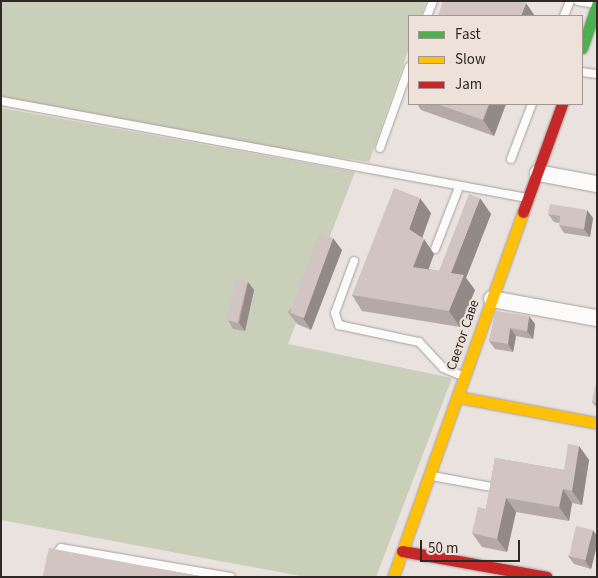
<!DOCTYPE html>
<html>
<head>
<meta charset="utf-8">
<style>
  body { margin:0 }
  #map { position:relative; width:598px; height:578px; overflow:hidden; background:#e9e2de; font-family:"Source Sans 3",sans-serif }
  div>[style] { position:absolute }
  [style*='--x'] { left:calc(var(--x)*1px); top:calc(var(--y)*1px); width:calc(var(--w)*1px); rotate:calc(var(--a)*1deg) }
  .green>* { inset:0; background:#cacfb9 }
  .roads { filter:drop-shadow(0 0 1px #a59f9c) drop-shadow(0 0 1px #a59f9c) }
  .lane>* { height:8px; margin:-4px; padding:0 4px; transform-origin:4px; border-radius:4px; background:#fcfbfa }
  .street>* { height:16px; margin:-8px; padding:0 8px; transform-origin:8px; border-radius:8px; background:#fcfbfa }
  .fast>* { height:11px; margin:-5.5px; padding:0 5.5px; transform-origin:5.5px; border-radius:5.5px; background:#4caf50 }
  .slow>* { height:11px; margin:-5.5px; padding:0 5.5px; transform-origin:5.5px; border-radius:5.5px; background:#ffc107 }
  .jam>* { height:11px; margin:-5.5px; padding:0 5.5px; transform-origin:5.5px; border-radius:5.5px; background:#c62828 }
  .wall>* { inset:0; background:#b5a9a6 }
  .shaded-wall>* { inset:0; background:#938a87 }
  .building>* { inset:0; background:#d2c5c1; transform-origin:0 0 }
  span { translate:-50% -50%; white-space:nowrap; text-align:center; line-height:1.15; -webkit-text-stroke:4.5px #eee1d9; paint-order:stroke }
  .street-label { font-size:14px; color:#2e2926 }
  .frame { position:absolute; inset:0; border:2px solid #2e2926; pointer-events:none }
  .legend { position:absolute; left:408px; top:15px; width:175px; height:90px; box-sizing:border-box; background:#eee1d9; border:1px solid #a19791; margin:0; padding:6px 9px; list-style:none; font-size:15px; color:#2e2926 }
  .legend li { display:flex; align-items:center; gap:10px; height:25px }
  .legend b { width:25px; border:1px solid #a19791 }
  .scale { position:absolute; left:420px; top:540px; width:100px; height:22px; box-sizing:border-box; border:2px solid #2e2926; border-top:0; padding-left:6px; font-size:15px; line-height:18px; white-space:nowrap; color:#2e2926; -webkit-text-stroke:4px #eee1d9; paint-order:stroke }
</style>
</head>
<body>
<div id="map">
  <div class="green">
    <i style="clip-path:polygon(1px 1px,426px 1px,421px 16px,409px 16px,409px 48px,369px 162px,1px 106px)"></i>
    <i style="clip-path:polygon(1px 108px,355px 172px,288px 344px,452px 378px,376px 577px,306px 577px,1px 520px)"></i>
  </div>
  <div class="roads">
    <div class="lane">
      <i style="--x:578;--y:1;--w:17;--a:10"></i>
      <i style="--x:427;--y:16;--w:16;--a:-68"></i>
      <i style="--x:564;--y:16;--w:16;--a:-68"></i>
      <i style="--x:582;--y:72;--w:15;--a:8"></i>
      <i style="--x:1;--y:101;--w:535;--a:10.45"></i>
      <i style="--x:380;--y:148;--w:86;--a:-70.3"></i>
      <i style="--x:511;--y:159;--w:59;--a:-69.1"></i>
      <i style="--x:435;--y:249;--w:66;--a:-68.8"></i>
      <i style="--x:354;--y:261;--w:55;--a:110.1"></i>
      <i style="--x:335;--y:313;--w:13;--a:72"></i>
      <i style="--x:339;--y:325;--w:82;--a:12"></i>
      <i style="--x:419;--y:342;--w:35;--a:47"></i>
      <i style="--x:443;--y:368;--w:22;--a:22"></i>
      <i style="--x:432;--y:476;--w:66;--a:10.5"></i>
      <i style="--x:49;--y:577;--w:20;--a:-79"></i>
      <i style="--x:53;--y:557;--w:12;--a:-48"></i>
      <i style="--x:61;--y:548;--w:172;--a:9.7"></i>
    </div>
    <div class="street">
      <i style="--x:538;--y:173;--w:60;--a:10.6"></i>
      <i style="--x:492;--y:299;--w:107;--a:10.3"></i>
    </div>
    <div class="fast">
      <i style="--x:582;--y:48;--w:46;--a:-70.8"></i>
    </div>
    <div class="slow">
      <i style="--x:458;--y:397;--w:141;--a:10.6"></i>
      <i style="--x:393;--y:577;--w:387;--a:-70.4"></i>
    </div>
    <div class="jam">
      <i style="--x:523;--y:212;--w:115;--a:-70.1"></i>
      <i style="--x:402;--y:551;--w:147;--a:10.2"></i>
    </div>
  </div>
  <div class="wall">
    <i style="clip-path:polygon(417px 104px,506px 104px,494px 136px,421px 110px)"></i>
    <i style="clip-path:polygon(431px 213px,422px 238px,434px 254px,428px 269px,439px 271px,491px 214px,466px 278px,475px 290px,460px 327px,362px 311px,352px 295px)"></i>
    <i style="clip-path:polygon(548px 214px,593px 218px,590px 237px,564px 233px,559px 225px,559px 223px,554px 222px)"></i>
    <i style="clip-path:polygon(342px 250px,311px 330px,297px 324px,288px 312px)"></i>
    <i style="clip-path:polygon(248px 282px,254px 290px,245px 331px,233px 329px,228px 320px)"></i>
    <i style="clip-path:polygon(496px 311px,535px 324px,533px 339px,516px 336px,513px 352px,495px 349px,489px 341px)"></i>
    <i style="clip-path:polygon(597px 386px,597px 408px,592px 402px)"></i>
    <i style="clip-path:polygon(579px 446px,589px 460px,582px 505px,572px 503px,569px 521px,516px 512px,507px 552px,482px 547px,472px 533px,486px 509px,495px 458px,564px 470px)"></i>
    <i style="clip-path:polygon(597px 536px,597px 545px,591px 569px,574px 564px,568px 556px)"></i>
  </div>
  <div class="shaded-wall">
    <i style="clip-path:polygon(526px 3px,535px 16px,521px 16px)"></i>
    <i style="clip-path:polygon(489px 104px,506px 104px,494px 136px,483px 120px)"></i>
    <i style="clip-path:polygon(420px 198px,431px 213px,420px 244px,409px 229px)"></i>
    <i style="clip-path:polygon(480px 198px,491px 214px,466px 278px,475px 290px,460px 327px,449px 311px,451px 273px)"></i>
    <i style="clip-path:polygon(587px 210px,593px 218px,590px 237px,584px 229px)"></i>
    <i style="clip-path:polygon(333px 238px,342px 250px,311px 330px,303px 318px)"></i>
    <i style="clip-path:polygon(424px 239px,434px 254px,424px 282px,413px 267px)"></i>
    <i style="clip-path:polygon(248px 282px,254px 290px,245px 331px,239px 323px)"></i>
    <i style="clip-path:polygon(529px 316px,535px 324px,533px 339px,527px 331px)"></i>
    <i style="clip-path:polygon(510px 328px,516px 336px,513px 352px,508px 344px)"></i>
    <i style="clip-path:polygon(579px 446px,589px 460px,582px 505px,572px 491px)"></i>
    <i style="clip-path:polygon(563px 489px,572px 503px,569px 521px,559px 507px)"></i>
    <i style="clip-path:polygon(506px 498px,516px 512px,507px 552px,497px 539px)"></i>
    <i style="clip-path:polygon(593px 530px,597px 536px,597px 545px,591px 569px,585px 561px)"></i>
  </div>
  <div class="building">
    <i style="clip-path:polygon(443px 1px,522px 1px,526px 3px,521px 16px,438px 16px)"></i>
    <i style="clip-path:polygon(437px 104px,489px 104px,483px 120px)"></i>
    <i style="clip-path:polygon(394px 188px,420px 198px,409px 229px,424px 239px,413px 267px,439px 271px,469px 194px,480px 198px,451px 273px,464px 275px,449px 311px,352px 295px)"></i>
    <i style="clip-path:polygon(550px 204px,587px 210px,584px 229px,559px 225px,560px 216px,548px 214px)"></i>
    <i style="left:319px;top:233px;width:15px;height:85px;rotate:20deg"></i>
    <i style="left:236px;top:279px;width:12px;height:42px;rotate:14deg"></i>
    <i style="clip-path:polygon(496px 311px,529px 316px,527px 331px,510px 328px,508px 344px,489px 341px)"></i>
    <i style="clip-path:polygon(595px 386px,597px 386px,597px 403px,592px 402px)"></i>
    <i style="clip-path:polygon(568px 444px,579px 446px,572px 491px,563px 489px,559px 507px,506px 498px,497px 539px,472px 533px,478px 507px,486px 509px,495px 458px,564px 470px)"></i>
    <i style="left:576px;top:526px;width:17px;height:31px;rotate:13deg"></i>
    <i style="clip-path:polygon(49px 548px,203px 577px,43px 577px)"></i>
  </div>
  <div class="street-label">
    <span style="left:463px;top:335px;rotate:-71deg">Светог Саве</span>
  </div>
  <div class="frame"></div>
  <ul class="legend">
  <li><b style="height:6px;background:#4caf50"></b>Fast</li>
  <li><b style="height:6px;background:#ffc107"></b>Slow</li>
  <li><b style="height:6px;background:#c62828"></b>Jam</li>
  </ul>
  <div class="scale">50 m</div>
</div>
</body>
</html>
